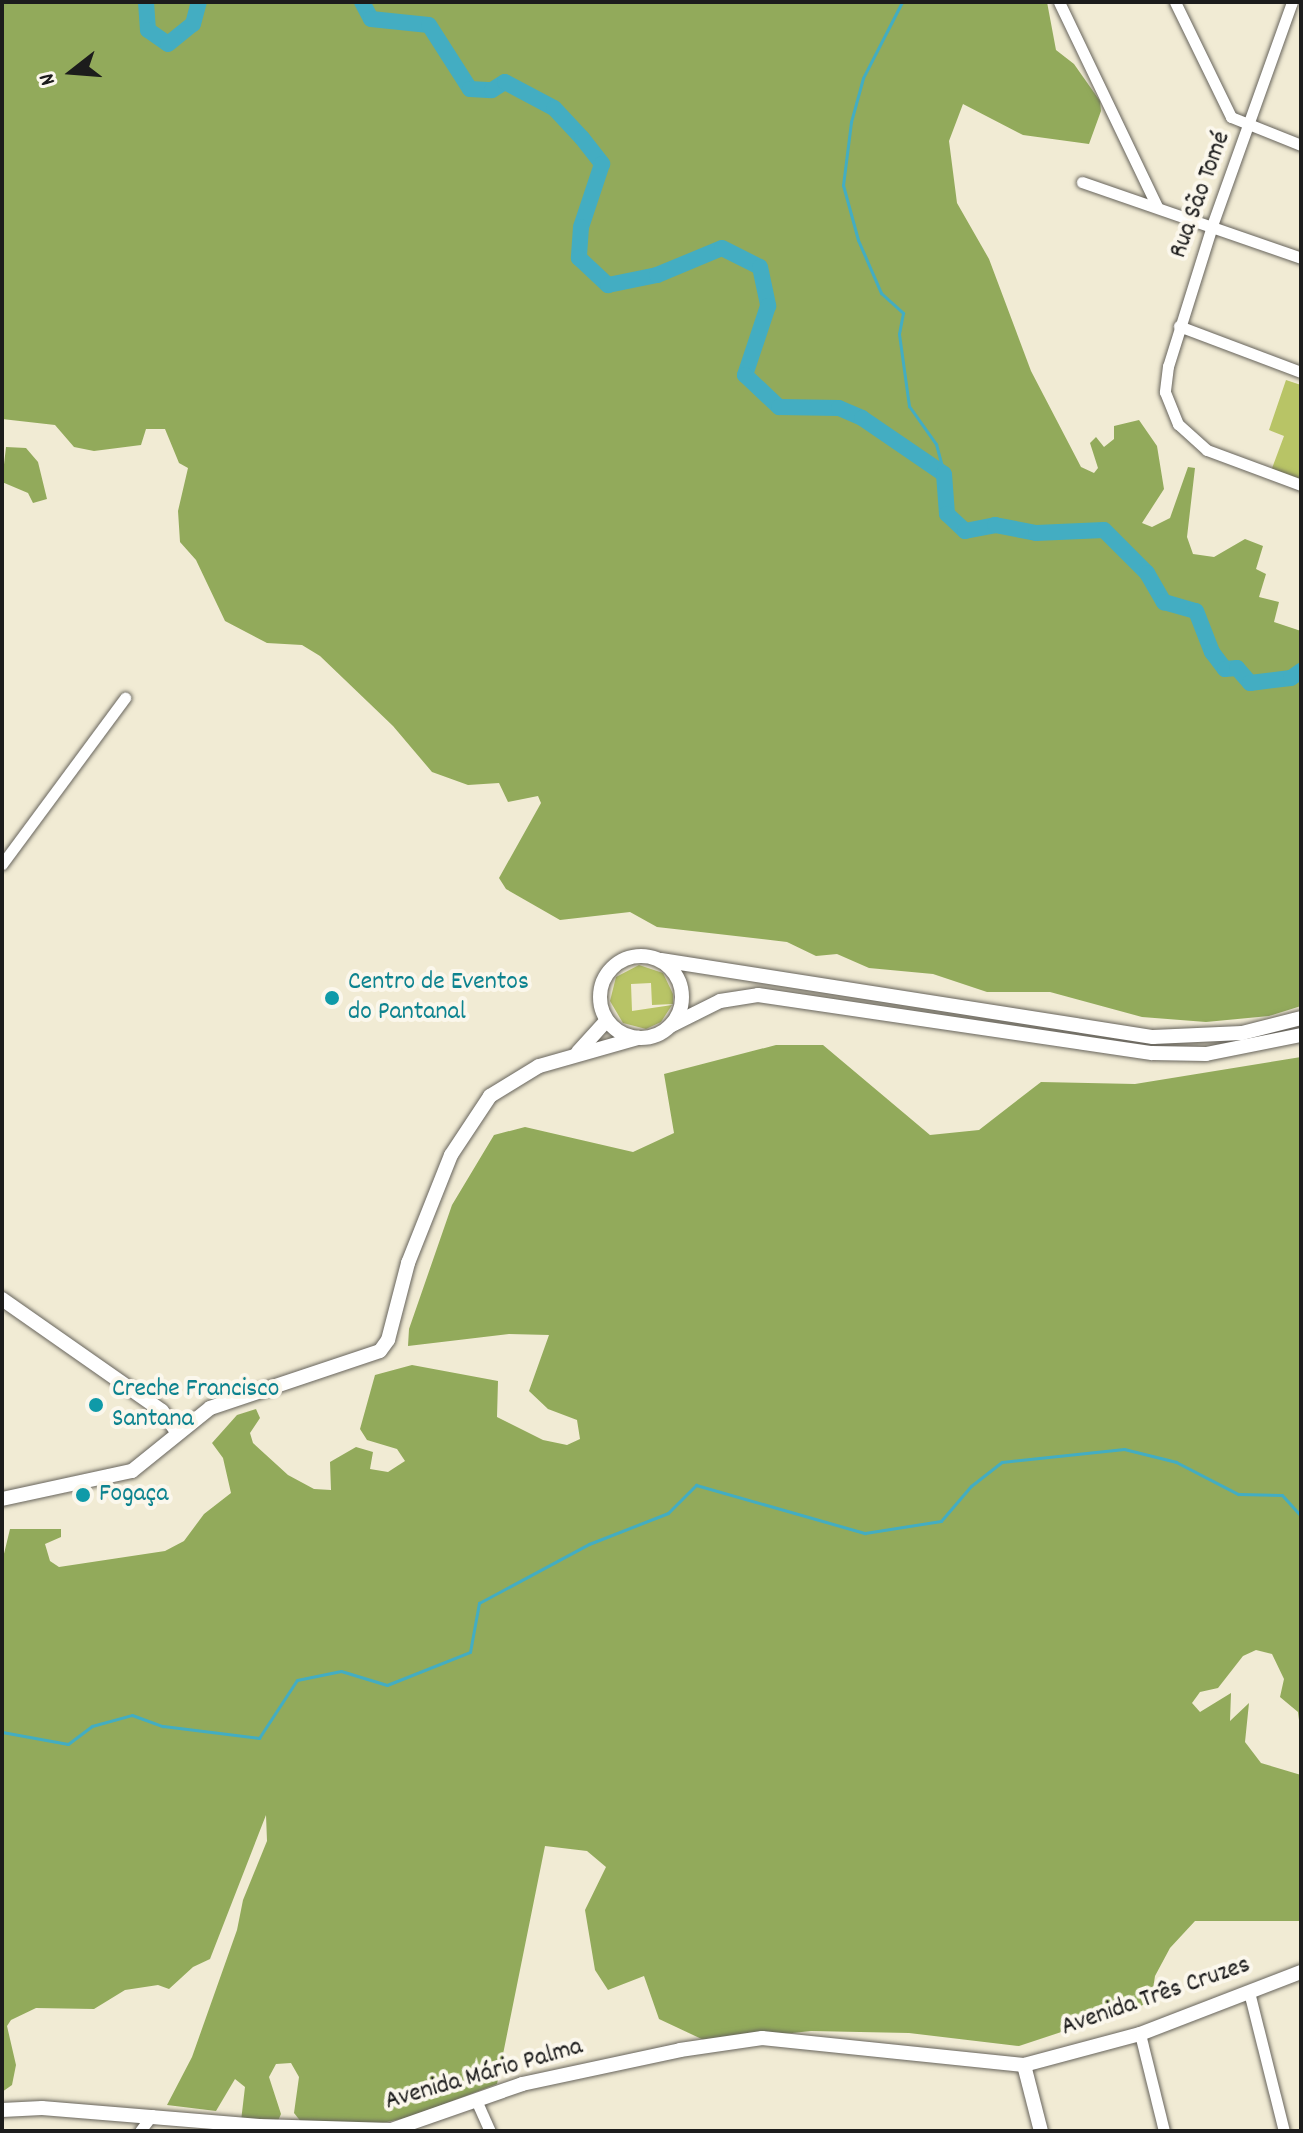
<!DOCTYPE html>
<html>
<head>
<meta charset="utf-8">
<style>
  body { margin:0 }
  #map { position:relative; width:1303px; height:2133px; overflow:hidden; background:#f1ebd4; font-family:Dekko,sans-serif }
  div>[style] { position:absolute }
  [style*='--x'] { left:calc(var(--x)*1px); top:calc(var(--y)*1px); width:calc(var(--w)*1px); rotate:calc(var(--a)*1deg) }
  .green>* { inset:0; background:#b8c466 }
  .forest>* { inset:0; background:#92aa5b }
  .stream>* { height:3px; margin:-1.5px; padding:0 1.5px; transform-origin:1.5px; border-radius:1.5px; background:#43adc2 }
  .river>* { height:16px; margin:-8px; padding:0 8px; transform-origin:8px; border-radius:8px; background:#43adc2 }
  .roads { filter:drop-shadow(0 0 2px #67645c) drop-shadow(0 0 2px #67645c) }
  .minor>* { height:11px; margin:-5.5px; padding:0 5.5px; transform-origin:5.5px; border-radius:5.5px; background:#fff }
  .tertiary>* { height:14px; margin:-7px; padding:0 7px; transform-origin:7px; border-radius:7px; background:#fff }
  .secondary>* { height:14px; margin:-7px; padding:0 7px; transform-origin:7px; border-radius:7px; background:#fff }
  .secondary>.ring { margin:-7px; padding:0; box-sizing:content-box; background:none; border:14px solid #fff; border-radius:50% }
  .dots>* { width:22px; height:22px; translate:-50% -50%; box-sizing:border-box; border:4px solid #fbf7ec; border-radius:50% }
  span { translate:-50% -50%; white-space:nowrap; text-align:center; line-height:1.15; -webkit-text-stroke:8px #fbf7ec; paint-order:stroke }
  .street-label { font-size:26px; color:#1c1c1c }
  .culture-label { font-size:26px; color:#0d838f }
  .left { translate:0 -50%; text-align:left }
  .frame { position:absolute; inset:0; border:4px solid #1c1c1c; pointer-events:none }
  .north { position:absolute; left:32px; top:32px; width:80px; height:80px; -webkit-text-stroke:6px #fbf7ec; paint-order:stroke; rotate:253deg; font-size:22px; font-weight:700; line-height:32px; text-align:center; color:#1c1c1c }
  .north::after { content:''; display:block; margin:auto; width:28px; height:36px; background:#1c1c1c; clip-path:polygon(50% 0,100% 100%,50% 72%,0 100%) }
</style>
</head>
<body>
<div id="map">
  <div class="green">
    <i style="clip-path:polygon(1286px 380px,1301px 385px,1301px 481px,1271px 471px,1284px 436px,1269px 430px)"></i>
    <i style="clip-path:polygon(639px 965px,663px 973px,673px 994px,673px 1004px,652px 1005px,651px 983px,631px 984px,632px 1011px,672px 1005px,661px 1022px,646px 1029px,623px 1023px,610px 1001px,616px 977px)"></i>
  </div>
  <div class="forest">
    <i style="clip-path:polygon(2px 2px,1047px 2px,1056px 50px,1074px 64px,1100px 101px,1101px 111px,1089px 144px,1023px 135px,963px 104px,949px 141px,957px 203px,989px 259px,1031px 371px,1081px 467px,1094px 473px,1098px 468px,1090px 443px,1096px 437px,1104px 447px,1114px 439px,1114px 426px,1139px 420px,1157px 446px,1164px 489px,1142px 523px,1152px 527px,1170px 518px,1188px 467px,1195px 468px,1187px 537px,1193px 554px,1214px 557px,1245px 539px,1263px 546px,1256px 569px,1266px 574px,1259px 597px,1279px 602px,1274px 622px,1301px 631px,1301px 1006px,1269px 1016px,1206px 1022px,1142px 1017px,1050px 992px,987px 992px,933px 974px,869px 968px,837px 954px,816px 956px,787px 942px,657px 927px,630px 912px,560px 920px,506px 889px,499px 878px,541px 803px,538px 796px,508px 802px,499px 783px,468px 785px,432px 772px,393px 726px,320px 656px,302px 645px,267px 643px,225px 621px,196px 560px,180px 542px,178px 511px,188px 468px,179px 463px,165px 429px,146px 429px,141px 445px,94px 451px,74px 447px,55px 425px,2px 419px)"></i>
    <i style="clip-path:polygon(6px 447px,26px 448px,38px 462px,47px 499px,33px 503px,28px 493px,2px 482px)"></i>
    <i style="clip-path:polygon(776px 1045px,823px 1045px,930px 1135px,979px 1130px,1041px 1082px,1135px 1084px,1301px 1057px,1301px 1736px,1298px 1712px,1280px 1697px,1284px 1679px,1272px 1654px,1256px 1650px,1243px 1656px,1218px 1688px,1200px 1692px,1192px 1703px,1200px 1712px,1231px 1693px,1230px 1721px,1249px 1703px,1245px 1742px,1261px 1763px,1301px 1775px,1301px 1921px,1195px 1921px,1170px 1948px,1155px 1976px,1152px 1996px,1143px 2005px,1019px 2046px,909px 2033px,811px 2031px,708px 2042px,659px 2019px,644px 1976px,608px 1990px,595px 1970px,585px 1910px,606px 1867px,587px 1851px,545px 1846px,497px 2084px,410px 2117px,373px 2125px,302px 2123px,294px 2113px,299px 2077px,291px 2063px,276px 2064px,269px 2077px,281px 2114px,277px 2123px,241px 2121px,245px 2087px,235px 2079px,216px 2111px,167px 2105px,192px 2057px,237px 1930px,243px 1900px,267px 1841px,266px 1815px,210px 1959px,193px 1967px,169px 1989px,158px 1985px,125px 1990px,94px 2009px,36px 2008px,11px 2020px,7px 2026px,16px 2065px,12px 2085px,2px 2092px,2px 1562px,10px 1529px,61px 1529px,61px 1537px,45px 1544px,50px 1561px,59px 1567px,165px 1551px,184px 1541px,204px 1514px,231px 1493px,223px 1458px,212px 1443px,237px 1415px,256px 1409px,260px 1418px,250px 1433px,253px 1443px,288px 1475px,314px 1489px,331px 1490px,330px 1462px,356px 1447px,373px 1452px,370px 1469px,388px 1472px,405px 1461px,397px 1449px,367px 1440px,360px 1429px,375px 1375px,412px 1365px,498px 1381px,497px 1417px,543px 1440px,567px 1445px,580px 1439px,577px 1420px,548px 1409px,529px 1391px,549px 1335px,509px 1334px,408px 1346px,409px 1329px,452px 1205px,494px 1135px,525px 1127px,633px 1152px,674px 1133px,664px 1074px)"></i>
  </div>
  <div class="stream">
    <i style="--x:902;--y:2;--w:85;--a:117.2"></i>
    <i style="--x:863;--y:78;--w:46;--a:105.3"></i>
    <i style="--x:851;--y:122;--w:64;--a:97.2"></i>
    <i style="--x:843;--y:185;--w:57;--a:74.7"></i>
    <i style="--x:858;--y:240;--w:58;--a:66.5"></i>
    <i style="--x:881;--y:293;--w:30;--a:42"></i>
    <i style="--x:903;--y:313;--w:21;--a:101"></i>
    <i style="--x:899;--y:334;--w:73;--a:82.1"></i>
    <i style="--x:909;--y:406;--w:47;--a:54.6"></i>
    <i style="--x:936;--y:444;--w:31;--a:75"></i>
    <i style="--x:2;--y:1732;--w:67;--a:10.3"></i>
    <i style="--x:68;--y:1744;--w:30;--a:-37"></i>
    <i style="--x:92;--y:1726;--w:41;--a:-15.4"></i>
    <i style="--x:132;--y:1715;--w:33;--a:20"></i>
    <i style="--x:163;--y:1726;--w:97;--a:7.1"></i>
    <i style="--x:259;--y:1738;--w:69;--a:-56.8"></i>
    <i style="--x:297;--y:1680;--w:45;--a:-11.6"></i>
    <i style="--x:341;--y:1671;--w:48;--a:16.9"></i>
    <i style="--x:387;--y:1685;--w:89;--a:-21.7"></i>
    <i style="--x:470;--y:1652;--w:50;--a:-79.6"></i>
    <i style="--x:479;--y:1603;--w:125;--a:-28.2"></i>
    <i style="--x:589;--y:1544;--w:85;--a:-21.4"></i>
    <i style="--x:668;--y:1513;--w:40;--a:-45"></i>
    <i style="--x:696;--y:1485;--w:176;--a:15.9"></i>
    <i style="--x:865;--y:1533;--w:77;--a:-9"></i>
    <i style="--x:941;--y:1521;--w:46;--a:-49.4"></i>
    <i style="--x:971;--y:1486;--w:39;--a:-38"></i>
    <i style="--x:1002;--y:1462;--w:123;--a:-6.1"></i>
    <i style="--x:1124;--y:1449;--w:54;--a:14"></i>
    <i style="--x:1176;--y:1462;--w:70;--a:27.3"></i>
    <i style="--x:1238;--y:1494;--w:44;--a:1.3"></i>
    <i style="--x:1282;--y:1495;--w:28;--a:48"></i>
  </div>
  <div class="river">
    <i style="--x:146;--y:2;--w:28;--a:86"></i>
    <i style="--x:148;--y:30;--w:24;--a:35"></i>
    <i style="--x:168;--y:44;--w:32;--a:-39"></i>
    <i style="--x:193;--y:24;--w:23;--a:-75"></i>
    <i style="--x:362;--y:2;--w:19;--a:62"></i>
    <i style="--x:371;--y:19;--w:58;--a:5.9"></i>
    <i style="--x:429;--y:25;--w:76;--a:57.4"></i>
    <i style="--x:470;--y:89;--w:22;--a:3"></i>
    <i style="--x:492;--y:90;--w:15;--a:-32"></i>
    <i style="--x:505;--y:82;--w:55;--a:28"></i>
    <i style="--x:554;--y:108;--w:41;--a:47"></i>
    <i style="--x:582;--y:138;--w:33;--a:52"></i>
    <i style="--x:602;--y:164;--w:66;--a:108.4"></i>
    <i style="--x:581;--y:227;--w:31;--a:94"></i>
    <i style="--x:579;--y:258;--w:40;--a:43"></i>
    <i style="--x:608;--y:285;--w:50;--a:-11.5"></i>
    <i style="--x:657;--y:275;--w:70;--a:-22.6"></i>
    <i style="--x:722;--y:248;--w:42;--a:26.6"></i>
    <i style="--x:760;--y:267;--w:40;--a:78"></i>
    <i style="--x:768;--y:306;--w:73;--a:108.4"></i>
    <i style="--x:745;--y:375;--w:47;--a:43.3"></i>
    <i style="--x:779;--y:407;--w:60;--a:1"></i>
    <i style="--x:839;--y:408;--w:25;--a:23"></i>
    <i style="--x:862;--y:418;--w:99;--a:34.3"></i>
    <i style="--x:944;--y:474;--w:40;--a:85.7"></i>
    <i style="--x:947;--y:514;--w:25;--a:43"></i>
    <i style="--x:965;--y:531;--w:31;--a:-11"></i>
    <i style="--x:995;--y:525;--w:42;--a:11"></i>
    <i style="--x:1036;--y:533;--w:68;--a:-2.5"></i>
    <i style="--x:1104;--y:530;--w:61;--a:45"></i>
    <i style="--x:1147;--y:573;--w:34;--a:60"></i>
    <i style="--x:1164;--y:602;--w:33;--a:16"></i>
    <i style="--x:1196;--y:611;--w:44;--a:68.7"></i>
    <i style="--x:1212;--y:652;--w:21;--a:53"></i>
    <i style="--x:1225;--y:669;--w:12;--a:-5"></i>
    <i style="--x:1237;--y:668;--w:20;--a:49"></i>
    <i style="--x:1250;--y:683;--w:41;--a:-7"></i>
    <i style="--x:1291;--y:678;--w:12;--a:-35"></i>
  </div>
  <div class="roads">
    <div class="minor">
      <i style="--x:1059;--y:2;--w:227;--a:64.4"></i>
      <i style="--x:1175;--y:2;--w:128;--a:64"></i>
      <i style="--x:1231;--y:117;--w:75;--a:21.8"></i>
      <i style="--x:1292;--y:2;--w:238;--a:109.7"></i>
      <i style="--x:1212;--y:226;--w:147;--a:107.4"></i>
      <i style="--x:1168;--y:366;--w:26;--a:97"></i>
      <i style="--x:1165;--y:392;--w:35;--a:68"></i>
      <i style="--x:1178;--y:424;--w:39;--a:42"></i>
      <i style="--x:1207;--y:450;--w:100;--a:20.4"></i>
      <i style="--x:1082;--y:182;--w:232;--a:19.1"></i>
      <i style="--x:1179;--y:326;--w:130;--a:20.7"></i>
      <i style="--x:2;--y:864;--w:207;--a:-53.5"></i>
      <i style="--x:1249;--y:1992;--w:143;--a:75.9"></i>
      <i style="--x:1140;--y:2034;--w:100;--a:76.1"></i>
      <i style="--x:476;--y:2100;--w:34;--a:66"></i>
      <i style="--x:140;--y:2131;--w:20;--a:-53"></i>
    </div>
    <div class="tertiary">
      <i style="--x:1024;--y:2065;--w:68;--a:75.6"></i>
      <i style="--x:2;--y:2110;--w:40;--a:-2.9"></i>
      <i style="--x:42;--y:2108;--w:218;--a:4.7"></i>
      <i style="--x:259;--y:2126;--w:132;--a:1.7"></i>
      <i style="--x:391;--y:2130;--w:139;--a:-19.3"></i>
      <i style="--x:522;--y:2084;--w:162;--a:-12.1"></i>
      <i style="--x:680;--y:2050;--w:83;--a:-8.3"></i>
      <i style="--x:762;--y:2038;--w:263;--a:5.9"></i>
      <i style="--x:1024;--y:2065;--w:120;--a:-15"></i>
      <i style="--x:1140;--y:2034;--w:173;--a:-21.1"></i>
    </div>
    <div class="secondary">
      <i class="ring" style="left:600px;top:956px;width:68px;height:68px"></i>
      <i style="--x:661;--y:960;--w:498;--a:8.9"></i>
      <i style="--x:1153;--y:1037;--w:89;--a:-2.6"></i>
      <i style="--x:1242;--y:1033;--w:61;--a:-14.3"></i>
      <i style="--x:670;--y:1026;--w:56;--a:-26.6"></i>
      <i style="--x:720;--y:1001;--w:38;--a:-9"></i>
      <i style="--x:758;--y:995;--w:398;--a:8.4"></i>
      <i style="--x:1152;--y:1053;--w:54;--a:1.1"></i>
      <i style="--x:1206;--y:1054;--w:97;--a:-11.3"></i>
      <i style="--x:578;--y:1052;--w:43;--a:-47.8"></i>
      <i style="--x:2;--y:1299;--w:195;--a:35"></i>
      <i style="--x:162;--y:1411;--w:27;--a:54"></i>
      <i style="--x:2;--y:1499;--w:133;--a:-12.2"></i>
      <i style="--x:132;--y:1471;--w:100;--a:-38.9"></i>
      <i style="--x:210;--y:1408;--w:179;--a:-18.5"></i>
      <i style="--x:380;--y:1351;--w:14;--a:-54"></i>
      <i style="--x:388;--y:1340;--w:80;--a:-75.4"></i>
      <i style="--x:408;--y:1263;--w:116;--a:-68.3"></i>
      <i style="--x:451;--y:1155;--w:71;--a:-56.5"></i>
      <i style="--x:490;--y:1096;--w:57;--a:-31.5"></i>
      <i style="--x:539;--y:1066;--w:103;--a:-15.8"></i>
    </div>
  </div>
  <div class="dots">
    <i style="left:332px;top:998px;background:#0f9aa8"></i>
    <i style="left:96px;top:1405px;background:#0f9aa8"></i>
    <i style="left:83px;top:1495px;background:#0f9aa8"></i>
  </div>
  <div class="street-label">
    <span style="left:1201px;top:195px;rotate:-70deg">Rua São Tomé</span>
    <span style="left:1156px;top:1997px;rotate:-19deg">Avenida Três Cruzes</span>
    <span style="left:484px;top:2075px;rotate:-16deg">Avenida Mário Palma</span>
  </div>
  <div class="culture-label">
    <span class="left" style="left:348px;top:998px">Centro de Eventos<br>do Pantanal</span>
    <span class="left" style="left:112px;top:1405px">Creche Francisco<br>Santana</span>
    <span class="left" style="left:99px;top:1495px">Fogaça</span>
  </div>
  <div class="frame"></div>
  <div class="north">N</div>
</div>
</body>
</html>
